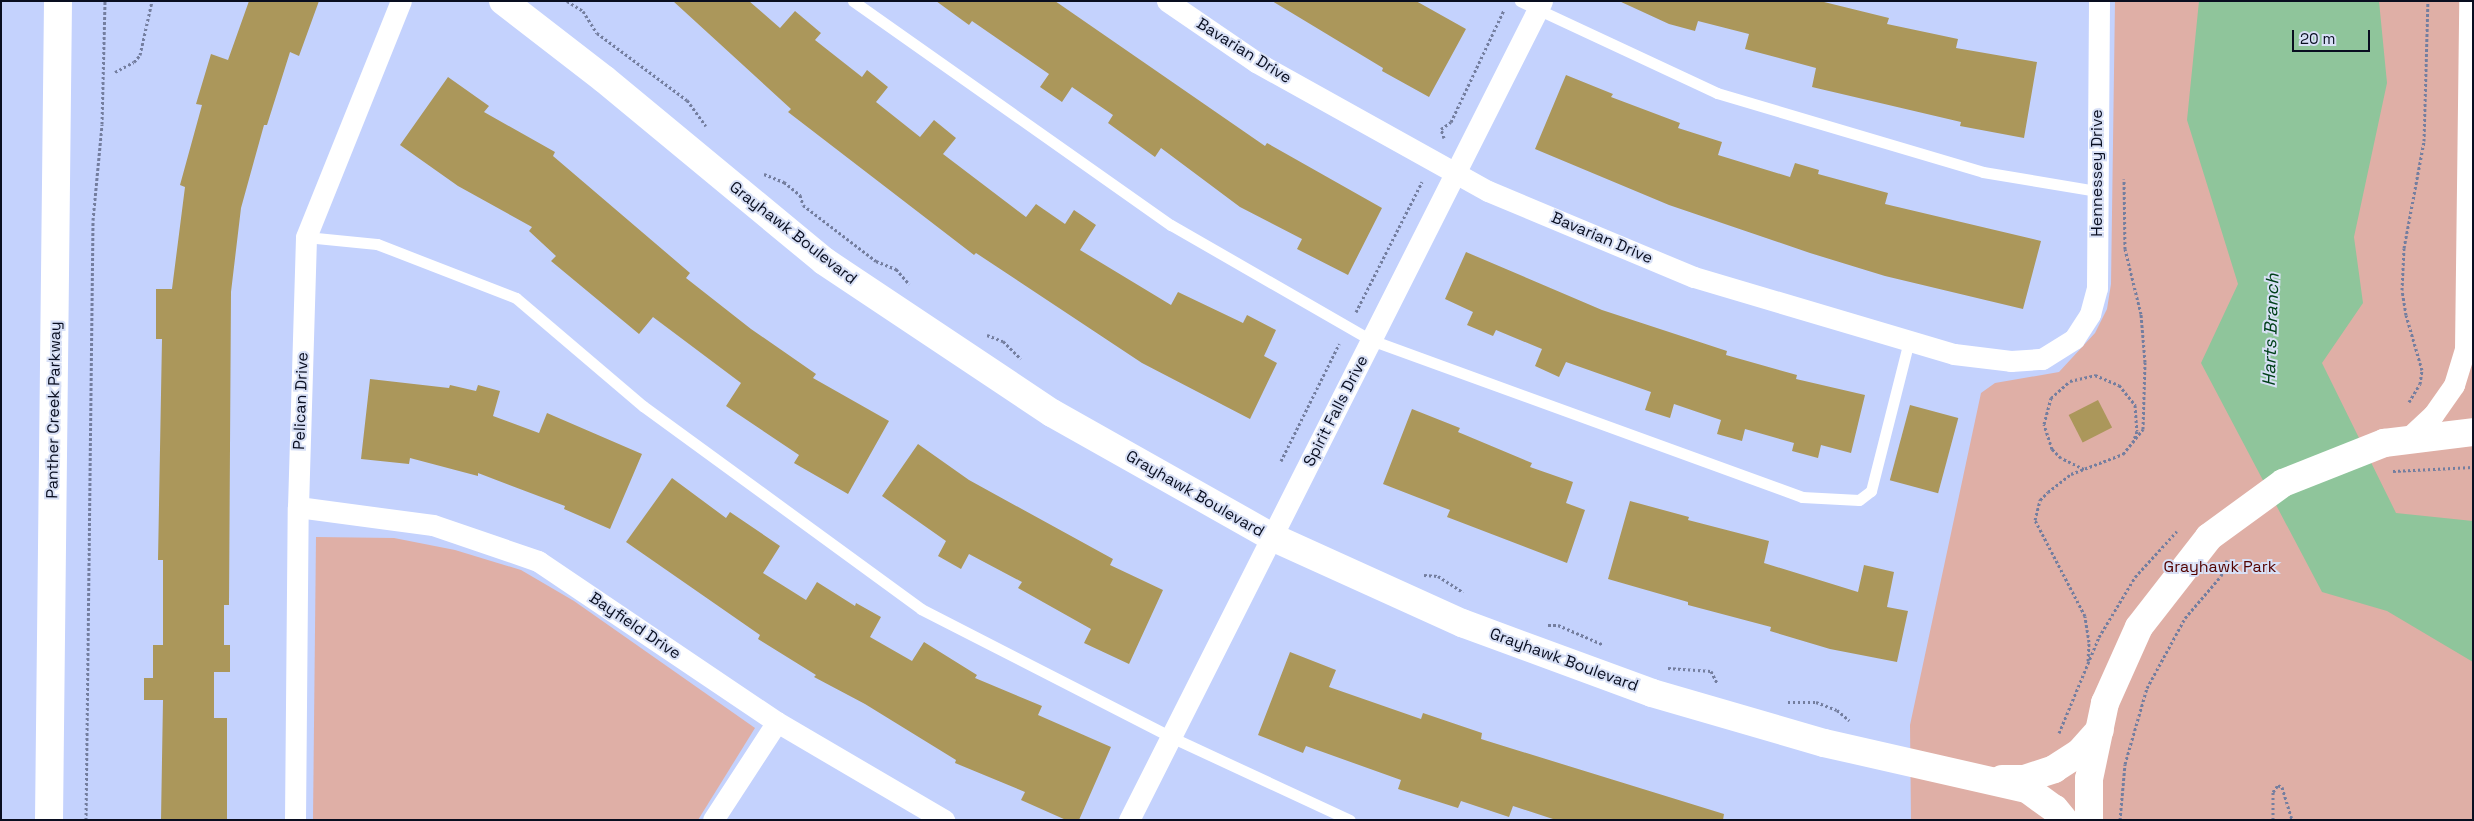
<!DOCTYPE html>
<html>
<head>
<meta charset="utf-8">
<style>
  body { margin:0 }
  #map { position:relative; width:2474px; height:821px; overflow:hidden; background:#c4d2fd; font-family:"Space Grotesk",sans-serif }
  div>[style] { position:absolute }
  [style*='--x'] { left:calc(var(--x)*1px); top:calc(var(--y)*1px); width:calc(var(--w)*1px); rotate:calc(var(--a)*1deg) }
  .green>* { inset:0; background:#dfafa6 }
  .water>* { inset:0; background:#8fc59b }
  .building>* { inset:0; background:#ab975b; transform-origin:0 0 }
  .path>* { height:3px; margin-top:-1.5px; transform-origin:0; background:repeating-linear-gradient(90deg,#747e9f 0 2.5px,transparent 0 5px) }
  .service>* { height:11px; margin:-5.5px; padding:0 5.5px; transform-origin:5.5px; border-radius:5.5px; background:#fff }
  .minor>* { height:21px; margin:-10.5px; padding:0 10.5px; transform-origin:10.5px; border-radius:10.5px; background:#fff }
  .tertiary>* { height:28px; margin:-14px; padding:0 14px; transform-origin:14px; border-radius:14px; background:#fff }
  .secondary>* { height:28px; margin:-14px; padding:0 14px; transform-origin:14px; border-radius:14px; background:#fff }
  span { translate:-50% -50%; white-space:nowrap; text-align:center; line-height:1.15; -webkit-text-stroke:4px #d8e0f6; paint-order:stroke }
  .street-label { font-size:16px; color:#090e20 }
  .park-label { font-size:16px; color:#530300 }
  .water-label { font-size:18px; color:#004019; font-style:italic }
  .frame { position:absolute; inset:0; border:2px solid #090e20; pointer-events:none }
  .scale { position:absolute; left:2292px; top:30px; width:78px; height:22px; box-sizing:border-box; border:2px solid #090e20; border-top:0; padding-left:6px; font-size:15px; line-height:18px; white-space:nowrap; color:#090e20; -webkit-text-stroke:4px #d8e0f6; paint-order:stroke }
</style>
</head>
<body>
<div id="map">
  <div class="green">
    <i style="clip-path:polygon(2115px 1px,2473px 1px,2473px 820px,1911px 820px,1910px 725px,1981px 393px,1995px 383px,2059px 372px,2095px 333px,2107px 309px,2111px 284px)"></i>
    <i style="clip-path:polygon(316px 537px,394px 538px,455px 550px,521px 570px,574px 601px,755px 728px,698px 820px,313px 820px)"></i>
  </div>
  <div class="water">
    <i style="clip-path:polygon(2199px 1px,2379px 1px,2387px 83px,2354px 237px,2363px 303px,2322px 363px,2396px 513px,2473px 521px,2473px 662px,2387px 611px,2322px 592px,2201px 363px,2238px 284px,2187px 120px)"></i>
  </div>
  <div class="building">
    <i style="clip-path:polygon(249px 1px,319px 1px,299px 56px,290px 52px,267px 125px,264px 125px,241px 208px,231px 292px,229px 605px,224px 605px,224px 645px,230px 645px,230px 672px,214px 672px,214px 718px,227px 718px,227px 820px,161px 820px,163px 700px,144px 700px,144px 678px,153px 678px,153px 645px,163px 645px,163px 560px,158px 560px,162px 339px,156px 339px,156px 289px,172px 289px,185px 187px,180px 185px,202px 105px,196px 104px,211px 54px,228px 60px)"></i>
    <i style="clip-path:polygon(673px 1px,749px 1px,780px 28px,795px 11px,821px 33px,815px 40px,862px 77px,867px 70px,888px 87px,876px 102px,920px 137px,934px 120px,956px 138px,943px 154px,1026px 217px,1036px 204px,1065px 224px,1074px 210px,1096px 225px,1080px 250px,1171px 305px,1178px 292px,1243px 323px,1247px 315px,1276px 330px,1264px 356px,1277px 363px,1250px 419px,1142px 363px,976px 253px,974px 255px,788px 112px,791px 109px)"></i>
    <i style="clip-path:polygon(936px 1px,1055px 1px,1265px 146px,1267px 143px,1382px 208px,1348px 275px,1297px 249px,1302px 239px,1240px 207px,1161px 148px,1155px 157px,1108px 123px,1113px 115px,1072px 87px,1062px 102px,1040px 87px,1049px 74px,972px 21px,969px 25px)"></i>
    <i style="clip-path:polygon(1272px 1px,1416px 1px,1466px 29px,1429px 97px,1382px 71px,1383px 68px)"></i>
    <i style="clip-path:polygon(1619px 1px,1820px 1px,1889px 18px,1887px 24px,1958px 39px,1956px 48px,2037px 62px,2024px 138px,1960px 126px,1961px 122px,1812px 87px,1816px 68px,1745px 49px,1749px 34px,1698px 21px,1695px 31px,1669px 24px)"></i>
    <i style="clip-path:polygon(1566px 75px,1613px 94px,1611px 97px,1680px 123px,1678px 128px,1722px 142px,1718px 155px,1790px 177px,1795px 163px,1819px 170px,1818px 174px,1888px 193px,1885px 204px,2041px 241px,2023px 309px,1885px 276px,1810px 253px,1669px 205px,1535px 149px)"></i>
    <i style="clip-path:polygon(448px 77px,489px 106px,484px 112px,555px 152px,553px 156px,690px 273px,686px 278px,751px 329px,816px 374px,813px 378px,889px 421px,848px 494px,794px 463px,799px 455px,726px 406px,741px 383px,653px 317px,639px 334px,551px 261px,556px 256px,529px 231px,532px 227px,458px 186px,400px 145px)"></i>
    <i style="clip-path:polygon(1466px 252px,1602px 310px,1727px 351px,1726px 355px,1797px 375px,1796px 379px,1865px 395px,1851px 453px,1821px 445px,1818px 458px,1792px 451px,1794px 443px,1745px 429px,1742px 441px,1717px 434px,1721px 420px,1674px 404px,1670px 418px,1645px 410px,1651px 392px,1566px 362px,1559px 377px,1535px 366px,1542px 349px,1496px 330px,1493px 336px,1467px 325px,1473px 312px,1445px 299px)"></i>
    <i style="clip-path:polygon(370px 379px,449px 388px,450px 385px,476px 391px,478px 385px,500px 391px,493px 416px,539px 433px,547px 413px,642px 454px,610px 529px,564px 509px,565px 506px,478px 473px,478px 476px,410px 458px,409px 464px,361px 459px)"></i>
    <i style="left:2098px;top:400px;width:31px;height:33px;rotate:63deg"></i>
    <i style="left:1910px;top:405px;width:50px;height:78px;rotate:15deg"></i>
    <i style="clip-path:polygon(1412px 409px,1460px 428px,1458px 432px,1532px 463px,1530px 467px,1573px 482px,1566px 503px,1585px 510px,1567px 563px,1447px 517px,1450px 510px,1383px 484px)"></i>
    <i style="clip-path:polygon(918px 444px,969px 480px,1113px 559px,1110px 565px,1163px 590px,1129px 664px,1084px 643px,1091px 629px,1018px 588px,1022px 582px,969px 554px,961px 569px,938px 556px,946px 541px,882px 496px)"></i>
    <i style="clip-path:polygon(672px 478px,726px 518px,730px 512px,780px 546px,763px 573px,806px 600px,817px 582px,855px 606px,856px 603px,881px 617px,870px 637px,912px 661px,924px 642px,977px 675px,975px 678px,1042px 706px,1038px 715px,1111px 747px,1079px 820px,1066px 820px,1021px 800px,1025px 792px,955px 763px,956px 760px,865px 704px,814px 677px,816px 675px,758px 639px,760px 635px,626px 542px)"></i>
    <i style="clip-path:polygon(1630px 501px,1689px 517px,1688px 520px,1769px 541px,1764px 563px,1858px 592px,1864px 565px,1894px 572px,1887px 607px,1908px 611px,1897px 662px,1830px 649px,1770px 631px,1771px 627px,1688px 605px,1688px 602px,1608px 579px)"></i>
    <i style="clip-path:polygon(1290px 652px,1336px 670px,1329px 687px,1421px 719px,1423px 713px,1482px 733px,1481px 739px,1724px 814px,1723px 820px,1556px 820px,1513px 806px,1509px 817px,1461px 801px,1458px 808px,1398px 789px,1401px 780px,1306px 746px,1303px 753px,1258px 735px)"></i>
  </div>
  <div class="path">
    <i style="--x:567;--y:1;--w:19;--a:32"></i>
    <i style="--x:583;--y:11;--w:26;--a:58"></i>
    <i style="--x:597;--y:33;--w:112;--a:36.7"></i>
    <i style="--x:687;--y:100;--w:32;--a:54"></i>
    <i style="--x:115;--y:72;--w:21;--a:-28"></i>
    <i style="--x:134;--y:62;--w:9;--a:-49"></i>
    <i style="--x:140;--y:55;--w:55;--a:-77.5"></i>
    <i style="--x:1444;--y:138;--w:9;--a:-108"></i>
    <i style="--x:1441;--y:129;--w:12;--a:-35"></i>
    <i style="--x:1451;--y:122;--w:124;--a:-64.7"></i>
    <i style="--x:764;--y:174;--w:22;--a:22"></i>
    <i style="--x:784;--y:182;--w:21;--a:39"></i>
    <i style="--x:800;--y:195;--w:10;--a:73"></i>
    <i style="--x:803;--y:205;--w:92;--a:37.5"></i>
    <i style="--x:876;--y:261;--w:22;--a:22"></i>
    <i style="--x:896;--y:269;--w:20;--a:49"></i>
    <i style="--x:1356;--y:312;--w:146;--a:-63.1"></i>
    <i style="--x:987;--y:335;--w:17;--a:21"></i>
    <i style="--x:1003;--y:341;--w:25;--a:45"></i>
    <i style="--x:2409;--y:402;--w:21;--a:-59"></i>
    <i style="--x:2420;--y:384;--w:14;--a:-82"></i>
    <i style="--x:2422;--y:370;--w:57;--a:-106.2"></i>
    <i style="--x:2406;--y:315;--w:25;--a:-99"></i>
    <i style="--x:2402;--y:290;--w:42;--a:-87.3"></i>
    <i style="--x:2404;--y:248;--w:109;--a:-79.4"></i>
    <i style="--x:2424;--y:141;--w:140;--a:-88.4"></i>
    <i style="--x:1281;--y:461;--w:131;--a:-63.6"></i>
    <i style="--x:2084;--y:469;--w:25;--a:-154"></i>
    <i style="--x:2061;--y:458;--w:13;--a:-135"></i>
    <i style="--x:2052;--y:449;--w:26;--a:-108"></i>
    <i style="--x:2044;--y:424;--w:27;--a:-75"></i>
    <i style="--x:2051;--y:398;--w:25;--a:-42"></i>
    <i style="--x:2070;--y:381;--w:26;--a:-13"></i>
    <i style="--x:2095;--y:375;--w:26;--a:23"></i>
    <i style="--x:2119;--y:385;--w:26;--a:51"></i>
    <i style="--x:2135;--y:405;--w:26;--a:86"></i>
    <i style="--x:2137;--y:431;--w:12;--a:110"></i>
    <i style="--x:2393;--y:471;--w:80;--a:-2.9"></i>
    <i style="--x:1424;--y:575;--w:14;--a:4"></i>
    <i style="--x:1438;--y:576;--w:30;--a:33"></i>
    <i style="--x:1548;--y:625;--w:10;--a:0"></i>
    <i style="--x:1558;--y:625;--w:48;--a:23.4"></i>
    <i style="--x:2088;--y:661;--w:19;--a:-87"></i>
    <i style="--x:2089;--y:642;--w:26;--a:-99"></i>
    <i style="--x:2085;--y:616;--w:108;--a:-117.5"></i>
    <i style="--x:2035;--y:520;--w:21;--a:-76"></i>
    <i style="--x:2040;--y:500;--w:11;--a:-45"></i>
    <i style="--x:2048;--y:492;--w:29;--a:-38"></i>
    <i style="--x:2071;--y:474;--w:56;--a:-21"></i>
    <i style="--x:2123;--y:454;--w:32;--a:-51"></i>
    <i style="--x:2143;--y:429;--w:67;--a:-88.3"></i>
    <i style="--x:2145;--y:362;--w:48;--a:-94.8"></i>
    <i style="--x:2141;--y:314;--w:67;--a:-103.8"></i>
    <i style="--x:2125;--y:249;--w:70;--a:-90.8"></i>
    <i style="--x:1668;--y:668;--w:43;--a:4"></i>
    <i style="--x:1711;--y:671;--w:13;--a:63"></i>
    <i style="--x:1788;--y:702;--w:28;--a:0"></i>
    <i style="--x:1816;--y:702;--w:22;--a:21"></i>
    <i style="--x:1837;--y:710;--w:16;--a:40"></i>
    <i style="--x:2059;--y:733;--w:104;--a:-67.4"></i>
    <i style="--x:2099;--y:637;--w:70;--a:-59"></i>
    <i style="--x:2135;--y:577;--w:62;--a:-47.6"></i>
    <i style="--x:86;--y:820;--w:600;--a:-89.33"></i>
    <i style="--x:93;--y:220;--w:96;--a:-84.6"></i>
    <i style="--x:102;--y:124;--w:123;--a:-88.6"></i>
    <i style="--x:2120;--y:820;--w:56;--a:-84.9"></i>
    <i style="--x:2125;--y:764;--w:79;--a:-73.9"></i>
    <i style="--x:2147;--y:688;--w:80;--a:-61.5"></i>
    <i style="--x:2185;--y:618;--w:55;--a:-49.4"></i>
    <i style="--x:2221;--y:576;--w:17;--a:-69"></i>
    <i style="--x:2273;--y:820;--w:28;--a:-90"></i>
    <i style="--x:2273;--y:792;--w:9;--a:-54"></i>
    <i style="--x:2278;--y:785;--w:4;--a:27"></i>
    <i style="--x:2282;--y:787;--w:34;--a:73"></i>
  </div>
  <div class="service">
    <i style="--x:853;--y:1;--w:389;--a:35.2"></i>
    <i style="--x:1171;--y:225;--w:231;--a:29.9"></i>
    <i style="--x:1371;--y:340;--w:459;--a:20"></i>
    <i style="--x:1802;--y:497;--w:57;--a:3"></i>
    <i style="--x:1859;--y:500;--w:15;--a:-37"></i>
    <i style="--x:1871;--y:491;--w:155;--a:-75.8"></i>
    <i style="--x:1520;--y:1;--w:217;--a:25"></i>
    <i style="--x:1717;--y:93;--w:277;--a:16.5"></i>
    <i style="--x:1983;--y:172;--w:116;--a:9.5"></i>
    <i style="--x:306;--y:237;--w:71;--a:5.6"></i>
    <i style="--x:377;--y:244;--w:149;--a:21.2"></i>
    <i style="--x:516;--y:298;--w:167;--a:40.4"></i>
    <i style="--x:643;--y:406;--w:344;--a:36.1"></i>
    <i style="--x:921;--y:609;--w:281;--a:27.1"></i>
    <i style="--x:1171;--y:737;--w:197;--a:24.9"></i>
  </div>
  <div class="minor">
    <i style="--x:1167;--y:1;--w:108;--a:34.4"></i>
    <i style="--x:1256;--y:62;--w:265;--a:29.1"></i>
    <i style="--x:1488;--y:191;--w:223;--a:22.7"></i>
    <i style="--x:1694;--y:277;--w:271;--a:16.5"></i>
    <i style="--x:1954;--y:354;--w:57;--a:7"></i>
    <i style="--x:2011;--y:361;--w:31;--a:-4"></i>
    <i style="--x:2042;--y:359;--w:38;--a:-32"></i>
    <i style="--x:2074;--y:339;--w:30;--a:-57"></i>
    <i style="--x:2090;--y:314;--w:27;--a:-75"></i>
    <i style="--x:2097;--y:288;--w:287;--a:-89.6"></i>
    <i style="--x:2406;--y:440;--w:37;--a:-43"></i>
    <i style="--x:2433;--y:415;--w:37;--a:-55"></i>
    <i style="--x:2454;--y:385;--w:37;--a:-73"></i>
    <i style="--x:2465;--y:350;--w:349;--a:-89.3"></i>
    <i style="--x:298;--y:507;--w:136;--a:7.6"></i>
    <i style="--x:433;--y:525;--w:111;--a:18.9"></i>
    <i style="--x:538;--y:561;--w:288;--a:34"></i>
    <i style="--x:777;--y:722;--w:194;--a:30.4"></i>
    <i style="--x:295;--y:820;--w:313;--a:-89.5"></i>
    <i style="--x:298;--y:507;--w:270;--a:-88.3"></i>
    <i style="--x:306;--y:237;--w:254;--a:-68.1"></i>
    <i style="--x:713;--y:820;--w:117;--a:-56.9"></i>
    <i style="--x:1129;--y:820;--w:917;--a:-63.24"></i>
  </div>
  <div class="tertiary">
    <i style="--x:503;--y:1;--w:128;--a:37.7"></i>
    <i style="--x:604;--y:79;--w:286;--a:39.6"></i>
    <i style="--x:824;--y:261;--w:274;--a:33.7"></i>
    <i style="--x:1052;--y:413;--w:253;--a:29.4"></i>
    <i style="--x:1272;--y:537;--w:209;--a:24.4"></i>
    <i style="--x:1462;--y:623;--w:202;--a:20.2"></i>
    <i style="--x:1652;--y:693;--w:179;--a:16.2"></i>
    <i style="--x:1824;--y:743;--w:208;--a:12.8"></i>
    <i style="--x:2027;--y:789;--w:34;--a:36"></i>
    <i style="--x:2055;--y:809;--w:14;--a:51"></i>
    <i style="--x:2002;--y:779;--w:22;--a:0"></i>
    <i style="--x:2024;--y:779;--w:32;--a:-18"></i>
    <i style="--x:2054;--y:769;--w:30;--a:-33"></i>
    <i style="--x:2079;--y:753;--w:31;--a:-48"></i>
    <i style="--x:2089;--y:820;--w:41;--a:-90"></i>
    <i style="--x:2089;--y:779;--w:78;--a:-78.1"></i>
    <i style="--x:2105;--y:703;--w:83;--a:-65.9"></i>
    <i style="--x:2139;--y:627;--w:114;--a:-52.1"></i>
    <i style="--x:2209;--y:537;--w:92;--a:-36.1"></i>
    <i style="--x:2283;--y:483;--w:109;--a:-21.6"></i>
    <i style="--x:2384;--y:443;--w:90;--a:-7"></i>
  </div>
  <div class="secondary">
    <i style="--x:49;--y:820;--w:819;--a:-89.37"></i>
  </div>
  <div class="street-label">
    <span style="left:1244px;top:51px;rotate:32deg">Bavarian Drive</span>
    <span style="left:2097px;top:173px;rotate:-90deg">Hennessey Drive</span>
    <span style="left:793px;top:233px;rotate:38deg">Grayhawk Boulevard</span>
    <span style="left:1602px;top:238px;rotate:23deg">Bavarian Drive</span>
    <span style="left:301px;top:401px;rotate:-88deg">Pelican Drive</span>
    <span style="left:54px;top:410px;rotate:-89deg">Panther Creek Parkway</span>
    <span style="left:1336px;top:411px;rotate:-63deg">Spirit Falls Drive</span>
    <span style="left:1195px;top:494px;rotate:30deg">Grayhawk Boulevard</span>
    <span style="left:635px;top:626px;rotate:34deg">Bayfield Drive</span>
    <span style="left:1564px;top:660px;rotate:20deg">Grayhawk Boulevard</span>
  </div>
  <div class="park-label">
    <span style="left:2220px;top:567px">Grayhawk Park</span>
  </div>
  <div class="water-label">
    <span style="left:2271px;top:330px;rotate:-88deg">Harts Branch</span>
  </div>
  <div class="frame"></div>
  <div class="scale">20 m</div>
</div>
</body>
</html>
